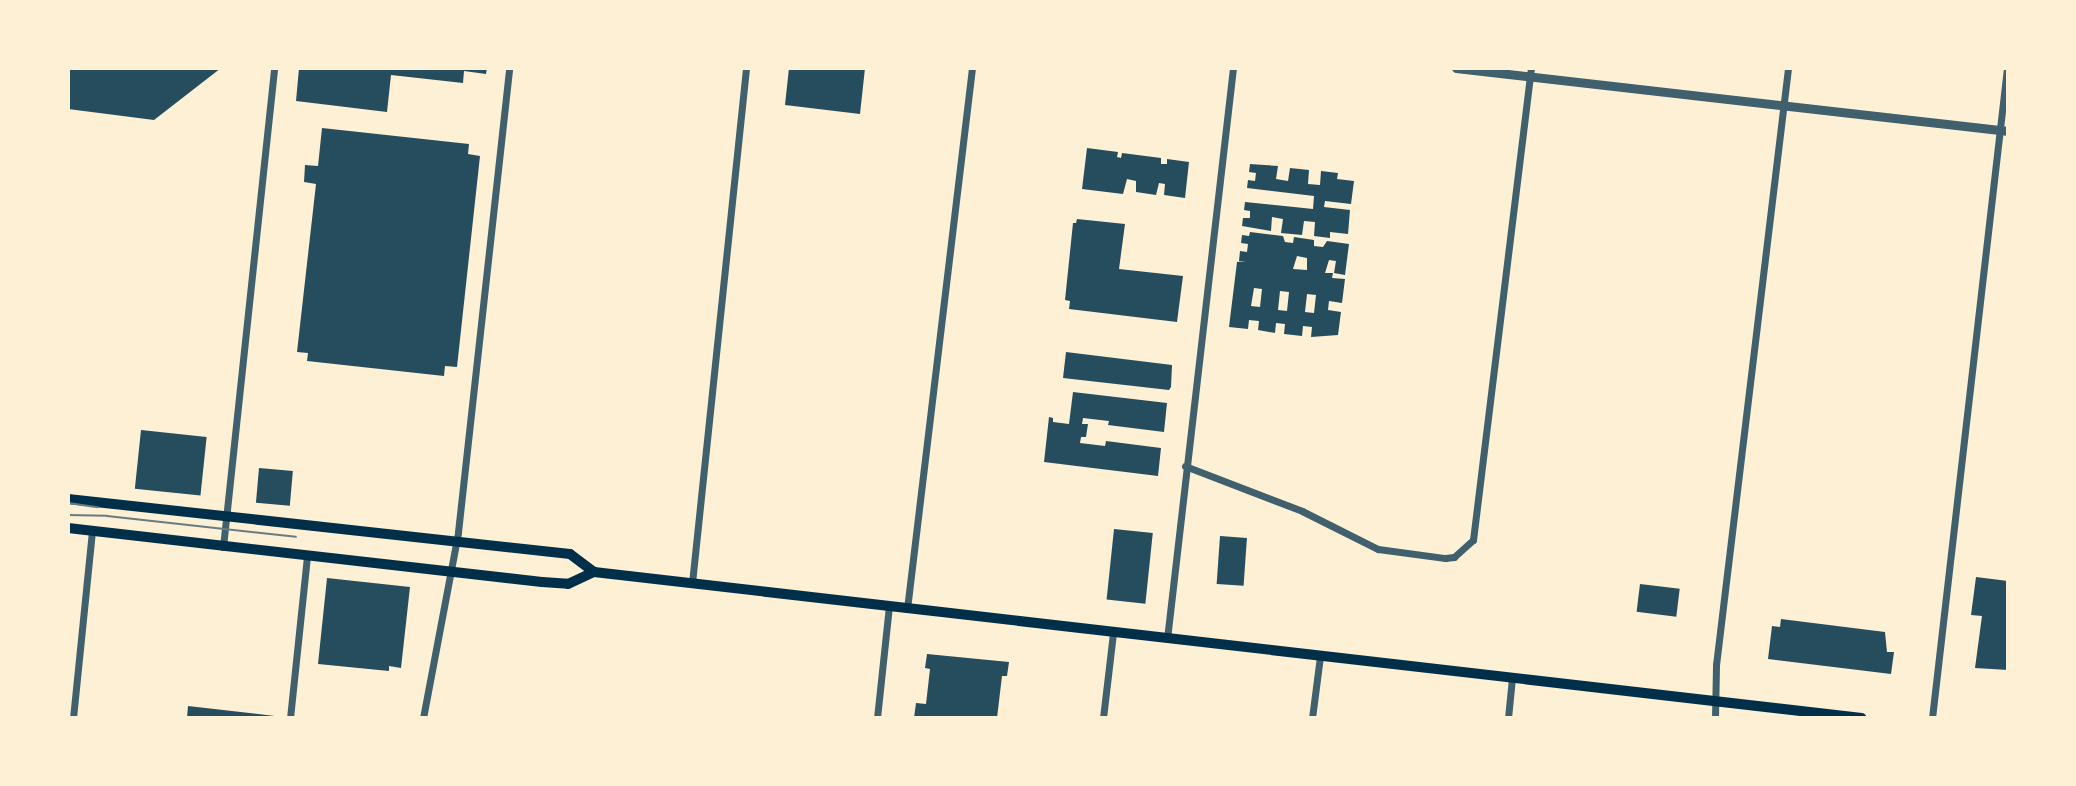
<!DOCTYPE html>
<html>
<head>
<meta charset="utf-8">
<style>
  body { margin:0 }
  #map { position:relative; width:2076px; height:786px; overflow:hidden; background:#fdf0d5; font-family:"Times New Roman",serif }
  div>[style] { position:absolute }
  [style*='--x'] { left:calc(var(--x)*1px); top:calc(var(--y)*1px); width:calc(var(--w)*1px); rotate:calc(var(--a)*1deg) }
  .building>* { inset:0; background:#264d5e; transform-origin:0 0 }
  .minor>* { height:7px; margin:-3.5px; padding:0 3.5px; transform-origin:3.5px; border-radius:3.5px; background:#3f606c }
  .tertiary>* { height:9px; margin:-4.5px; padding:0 4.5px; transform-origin:4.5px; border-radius:4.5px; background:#3f606c }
  .primary>* { height:10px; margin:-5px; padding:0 5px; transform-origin:5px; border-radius:5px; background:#003049 }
  .tram>* { height:2px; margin:-1px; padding:0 1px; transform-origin:1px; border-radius:1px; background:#657d81 }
  span { translate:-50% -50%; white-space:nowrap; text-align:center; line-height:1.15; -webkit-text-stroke:5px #fdf0d5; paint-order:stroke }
  .frame { position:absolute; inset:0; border:70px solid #fdf0d5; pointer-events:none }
</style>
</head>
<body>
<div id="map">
  <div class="building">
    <i style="clip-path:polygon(68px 68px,221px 68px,154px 120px,68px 109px)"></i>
    <i style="clip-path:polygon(299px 68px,487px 68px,486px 74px,464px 71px,463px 83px,391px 75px,387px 112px,296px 101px)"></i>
    <i style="clip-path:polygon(789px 68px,865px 68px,860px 114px,785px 105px)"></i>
    <i style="clip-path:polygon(322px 128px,469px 144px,468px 154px,480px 156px,457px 367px,445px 366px,444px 376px,307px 361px,308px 353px,297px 352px,316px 184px,304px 182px,305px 165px,318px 166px)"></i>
    <i style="clip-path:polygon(1087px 148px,1118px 152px,1117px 157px,1121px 158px,1122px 153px,1161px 158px,1161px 164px,1167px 164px,1167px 159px,1189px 162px,1185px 198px,1164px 195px,1165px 184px,1159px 183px,1156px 195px,1136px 192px,1136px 181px,1127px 179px,1123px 194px,1082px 189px)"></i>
    <i style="clip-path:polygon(1250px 164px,1278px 166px,1276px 179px,1288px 181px,1290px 168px,1309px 170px,1308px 184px,1320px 185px,1321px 171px,1338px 173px,1337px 179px,1354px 181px,1351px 204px,1325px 201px,1324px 207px,1350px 210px,1348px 234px,1330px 232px,1330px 238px,1314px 236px,1315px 222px,1304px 221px,1302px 235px,1281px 233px,1283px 219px,1272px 217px,1271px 231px,1242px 226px,1243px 218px,1250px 218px,1250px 211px,1244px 210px,1245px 202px,1313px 209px,1314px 196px,1247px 188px,1248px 180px,1255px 181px,1256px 173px,1249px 172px)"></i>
    <i style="clip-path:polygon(1077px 219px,1125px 224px,1119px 269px,1183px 276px,1177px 322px,1069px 309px,1070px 301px,1065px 300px,1073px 223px,1076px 223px)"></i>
    <i style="clip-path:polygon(evenodd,1250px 232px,1283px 236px,1285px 242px,1293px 243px,1294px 237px,1314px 240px,1314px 246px,1323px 247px,1327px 241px,1349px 244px,1345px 275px,1334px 273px,1336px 261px,1329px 260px,1325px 273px,1333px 273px,1332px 278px,1345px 279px,1342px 303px,1329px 301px,1328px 310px,1341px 312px,1338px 335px,1311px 337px,1312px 327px,1303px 326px,1302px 336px,1284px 334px,1285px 324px,1276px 323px,1275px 333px,1258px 330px,1259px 321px,1249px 320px,1248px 329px,1229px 327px,1237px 262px,1246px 261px,1239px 261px,1240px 251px,1247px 252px,1248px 244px,1241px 243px,1242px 235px,1249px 236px,1250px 232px,1297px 256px,1307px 258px,1307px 270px,1293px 269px,1297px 256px,1250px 232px,1254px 288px,1262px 289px,1260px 307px,1251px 306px,1254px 288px,1250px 232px,1280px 291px,1289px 292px,1287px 311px,1278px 310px,1280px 291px,1250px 232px,1307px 294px,1316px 295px,1314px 313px,1305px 312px,1307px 294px)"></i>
    <i style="clip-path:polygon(1066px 352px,1172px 365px,1171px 387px,1169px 390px,1063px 378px)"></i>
    <i style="clip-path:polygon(1073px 392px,1167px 403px,1164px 432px,1108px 425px,1109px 421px,1083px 418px,1082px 424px,1088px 424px,1086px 437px,1081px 437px,1080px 443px,1105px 446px,1106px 441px,1161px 448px,1158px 476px,1044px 462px,1049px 417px,1053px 418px,1053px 422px,1069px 424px)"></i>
    <i style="left:141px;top:430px;width:66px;height:59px;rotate:6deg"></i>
    <i style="left:259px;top:468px;width:34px;height:35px;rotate:5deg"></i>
    <i style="left:1114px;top:529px;width:39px;height:71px;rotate:6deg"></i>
    <i style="left:1220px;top:536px;width:27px;height:48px;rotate:4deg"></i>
    <i style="clip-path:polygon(1976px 577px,2008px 581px,2008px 670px,1975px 668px,1982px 616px,1971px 615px)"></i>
    <i style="clip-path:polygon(327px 578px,410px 587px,401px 668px,389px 666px,389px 671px,318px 664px)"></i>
    <i style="left:1640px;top:584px;width:40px;height:28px;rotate:7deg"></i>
    <i style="clip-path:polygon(1781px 619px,1885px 632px,1887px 652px,1894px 652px,1891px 674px,1768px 659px,1772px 626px,1780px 627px)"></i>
    <i style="clip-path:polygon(927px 654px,1009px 662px,1007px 676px,1002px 676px,997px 718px,914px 718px,916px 703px,926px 704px,930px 669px,925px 668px)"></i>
    <i style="clip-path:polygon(188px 706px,275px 716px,275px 718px,187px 718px)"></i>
  </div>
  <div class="minor">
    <i style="--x:1185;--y:466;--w:125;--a:21"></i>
    <i style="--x:1302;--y:511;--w:85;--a:26.6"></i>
    <i style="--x:1378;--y:549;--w:68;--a:7.7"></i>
    <i style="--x:1445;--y:558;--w:9;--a:-6"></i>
    <i style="--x:1454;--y:557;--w:25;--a:-42"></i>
    <i style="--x:1473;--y:540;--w:476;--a:-83"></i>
    <i style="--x:223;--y:547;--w:482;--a:-83.9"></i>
    <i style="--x:692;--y:583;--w:518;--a:-84.01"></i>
    <i style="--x:907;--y:609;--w:545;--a:-83.15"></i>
    <i style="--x:1167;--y:639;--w:575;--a:-83.41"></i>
    <i style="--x:73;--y:718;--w:189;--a:-84.2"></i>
    <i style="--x:290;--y:718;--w:162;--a:-84"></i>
    <i style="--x:423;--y:718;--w:189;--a:-79.3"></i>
    <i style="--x:458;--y:532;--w:467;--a:-83.7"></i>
    <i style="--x:877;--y:718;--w:113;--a:-83.9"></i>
    <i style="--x:1103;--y:718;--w:86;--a:-83.3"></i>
    <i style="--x:1312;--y:718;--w:63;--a:-82.6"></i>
    <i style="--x:1508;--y:718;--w:40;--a:-84.3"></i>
    <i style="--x:1715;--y:718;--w:53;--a:-88.9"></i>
    <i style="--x:1716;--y:665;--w:601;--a:-83.12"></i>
    <i style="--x:1932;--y:718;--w:654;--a:-83.42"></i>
  </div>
  <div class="tertiary">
    <i style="--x:1456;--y:68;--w:556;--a:6.51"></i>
  </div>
  <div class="primary">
    <i style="--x:68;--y:499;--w:505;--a:6.25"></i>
    <i style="--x:570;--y:554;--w:30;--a:37"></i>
    <i style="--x:594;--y:572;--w:1276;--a:6.57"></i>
    <i style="--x:68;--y:528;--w:477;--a:6.5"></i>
    <i style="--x:542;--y:582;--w:26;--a:4"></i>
    <i style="--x:568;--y:584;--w:29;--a:-25"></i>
  </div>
  <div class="tram">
    <i style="--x:68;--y:503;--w:30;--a:8"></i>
    <i style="--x:68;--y:515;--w:39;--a:1"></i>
    <i style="--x:107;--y:516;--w:190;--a:6.3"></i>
  </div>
  <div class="frame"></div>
</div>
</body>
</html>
